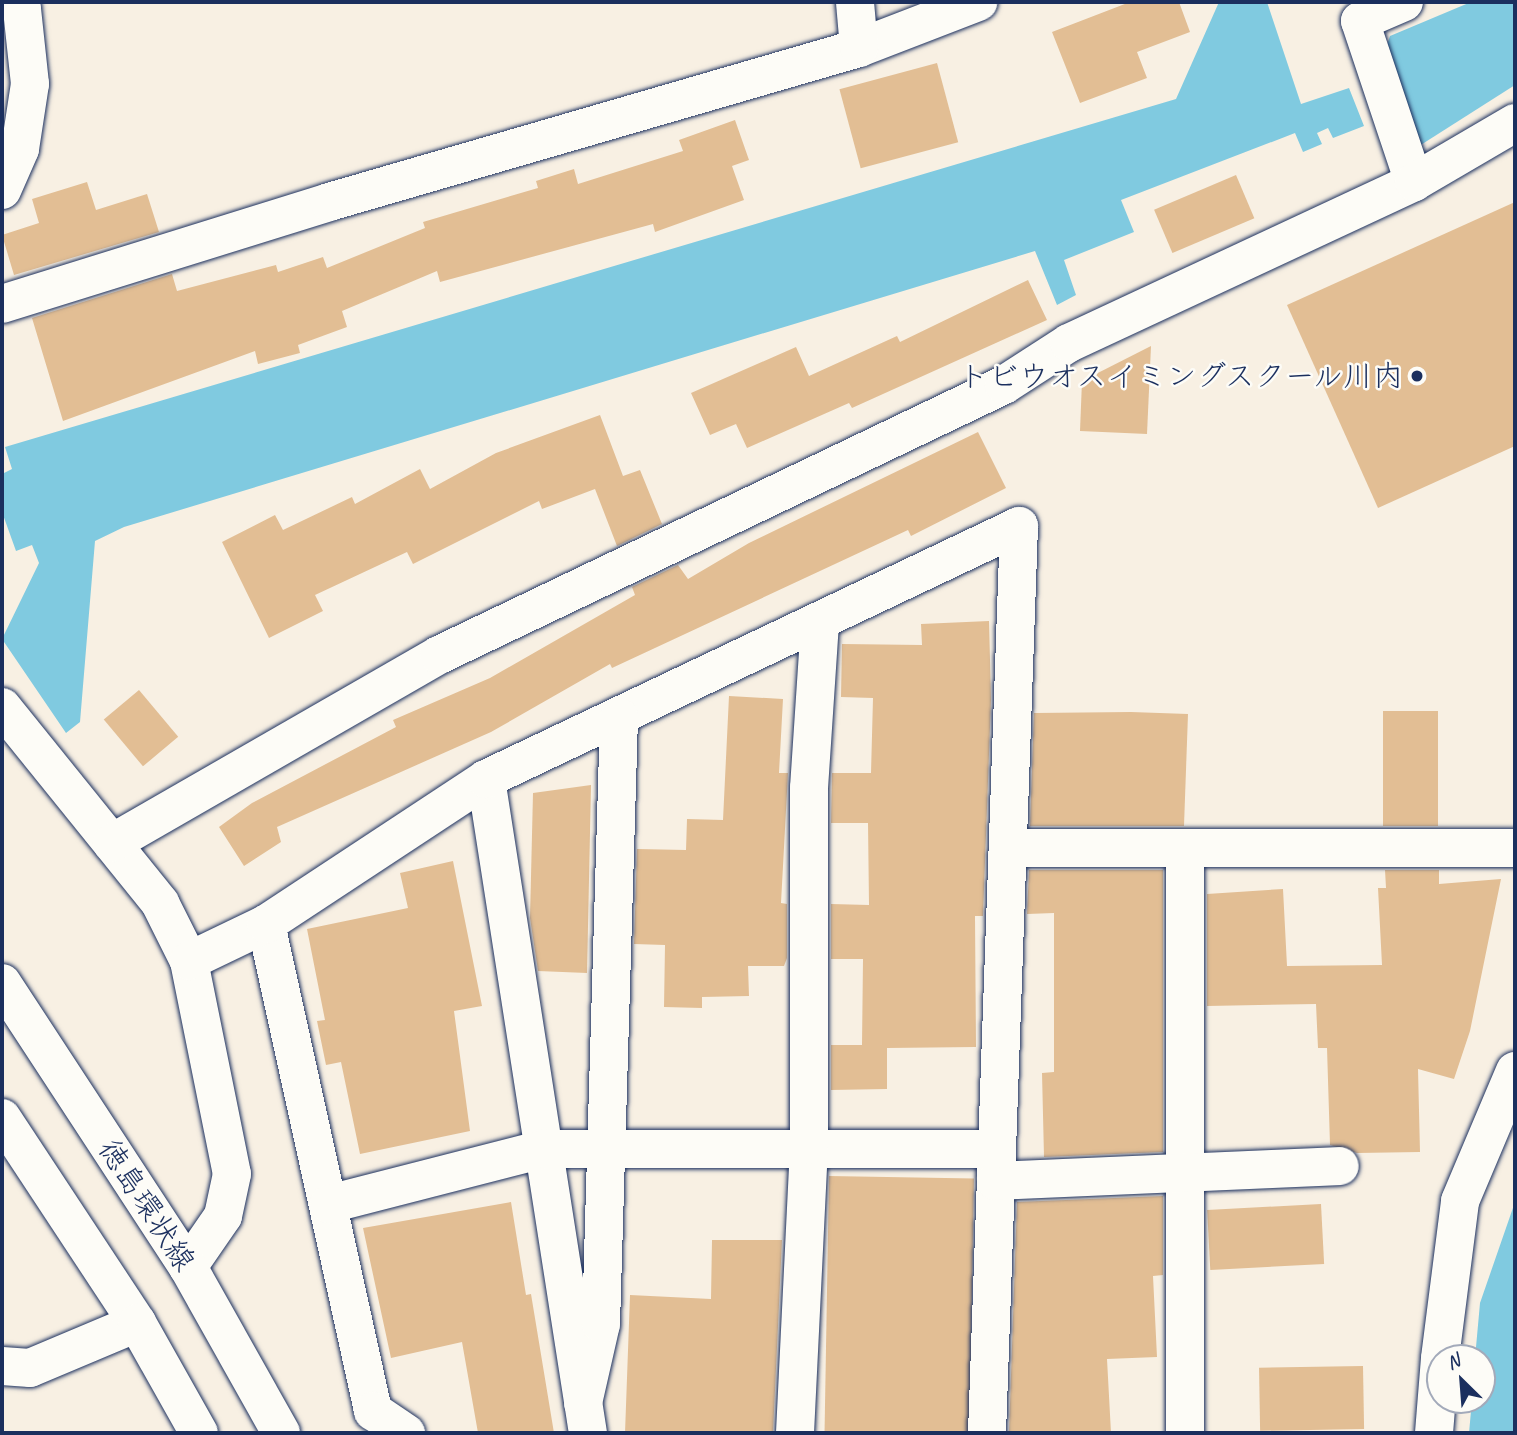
<!DOCTYPE html>
<html>
<head>
<meta charset="utf-8">
<style>
  body { margin:0 }
  #map { position:relative; width:1517px; height:1435px; overflow:hidden; background:#f8f0e3; font-family:Caveat,"Klee One",sans-serif }
  div>[style] { position:absolute }
  [style*='--x'] { left:calc(var(--x)*1px); top:calc(var(--y)*1px); width:calc(var(--w)*1px); rotate:calc(var(--a)*1deg) }
  .water>* { inset:0; background:#80cae0 }
  .building>* { inset:0; background:#e2be94; transform-origin:0 0 }
  .roads { filter:drop-shadow(0 0 2px #1b2f5e) drop-shadow(0 0 2px #1b2f5e) }
  .minor>* { height:38px; margin:-19px; padding:0 19px; transform-origin:19px; border-radius:19px; background:#fdfcf7 }
  .tertiary>* { height:38px; margin:-19px; padding:0 19px; transform-origin:19px; border-radius:19px; background:#fdfcf7 }
  .primary>* { height:38px; margin:-19px; padding:0 19px; transform-origin:19px; border-radius:19px; background:#fdfcf7 }
  .dots>* { width:19px; height:19px; translate:-50% -50%; box-sizing:border-box; border:4px solid #fdfcf7; border-radius:50% }
  span { translate:-50% -50%; white-space:nowrap; text-align:center; line-height:1.15; -webkit-text-stroke:5px #fdfcf7; paint-order:stroke }
  .poi-label { font-size:30px; color:#1b2f5e }
  .right { translate:-100% -50%; text-align:right }
  .street-label { font-size:30px; color:#1b2f5e }
  .frame { position:absolute; inset:0; border:4px solid #1b2f5e; pointer-events:none }
  .north { position:absolute; left:1426px; top:1344px; width:70px; height:70px; box-sizing:border-box; background:#fdfcf7; border:2px solid #a3aaba; border-radius:50%; rotate:335deg; font-size:19px; font-weight:700; line-height:28px; text-align:center; color:#1b2f5e }
  .north::after { content:''; display:block; margin:auto; width:24px; height:32px; background:#1b2f5e; clip-path:polygon(50% 0,100% 100%,50% 72%,0 100%) }
</style>
</head>
<body>
<div id="map">
  <div class="water">
    <i style="clip-path:polygon(1219px 2px,1267px 2px,1301px 104px,1349px 88px,1364px 126px,1333px 138px,1328px 128px,1317px 133px,1322px 144px,1303px 152px,1295px 133px,1121px 200px,1134px 232px,1064px 260px,1076px 295px,1057px 305px,1035px 251px,124px 527px,95px 541px,80px 722px,66px 733px,2px 639px,39px 563px,32px 545px,16px 551px,2px 512px,2px 474px,12px 469px,5px 447px,1176px 99px)"></i>
    <i style="clip-path:polygon(1471px 2px,1515px 2px,1515px 85px,1416px 148px,1384px 54px,1390px 36px)"></i>
    <i style="clip-path:polygon(1515px 1202px,1515px 1433px,1469px 1433px,1472px 1400px,1482px 1400px,1482px 1358px,1475px 1358px,1480px 1303px)"></i>
  </div>
  <div class="building">
    <i style="clip-path:polygon(1130px 2px,1179px 2px,1190px 32px,1137px 52px,1147px 78px,1080px 103px,1052px 32px)"></i>
    <i style="left:937px;top:63px;width:82px;height:101px;rotate:75deg"></i>
    <i style="clip-path:polygon(735px 120px,749px 160px,732px 166px,744px 200px,655px 232px,653px 224px,440px 282px,437px 271px,342px 311px,347px 327px,298px 345px,300px 353px,258px 364px,255px 351px,63px 421px,32px 318px,172px 274px,177px 291px,276px 265px,278px 272px,323px 257px,327px 268px,425px 228px,423px 222px,538px 188px,536px 181px,574px 169px,578px 184px,683px 151px,679px 140px)"></i>
    <i style="left:1236px;top:175px;width:47px;height:89px;rotate:67deg"></i>
    <i style="clip-path:polygon(87px 182px,96px 210px,147px 194px,159px 232px,14px 275px,2px 235px,39px 223px,32px 199px)"></i>
    <i style="clip-path:polygon(1515px 202px,1515px 446px,1378px 508px,1287px 305px)"></i>
    <i style="clip-path:polygon(1028px 280px,1047px 320px,852px 408px,849px 403px,747px 448px,736px 424px,710px 435px,691px 393px,796px 347px,809px 376px,897px 336px,900px 342px)"></i>
    <i style="clip-path:polygon(1151px 346px,1147px 434px,1080px 431px,1082px 381px)"></i>
    <i style="clip-path:polygon(600px 415px,623px 476px,640px 470px,662px 524px,617px 546px,595px 489px,542px 509px,539px 501px,413px 564px,407px 552px,315px 595px,323px 611px,269px 638px,222px 542px,275px 515px,283px 530px,352px 497px,355px 504px,420px 469px,430px 489px,496px 453px)"></i>
    <i style="clip-path:polygon(978px 432px,1006px 488px,911px 536px,908px 530px,612px 668px,610px 664px,491px 732px,277px 827px,281px 842px,244px 866px,219px 827px,252px 803px,396px 727px,393px 720px,490px 678px,635px 595px,632px 587px,678px 565px,688px 579px,749px 543px)"></i>
    <i style="clip-path:polygon(989px 621px,991px 700px,983px 916px,975px 916px,976px 1047px,887px 1048px,887px 1089px,831px 1090px,831px 1045px,862px 1045px,863px 959px,831px 959px,831px 904px,869px 905px,868px 823px,831px 823px,832px 773px,871px 773px,873px 698px,841px 697px,842px 644px,922px 645px,921px 624px)"></i>
    <i style="left:139px;top:690px;width:61px;height:46px;rotate:50deg"></i>
    <i style="clip-path:polygon(729px 696px,783px 699px,779px 773px,788px 773px,781px 903px,787px 904px,787px 958px,784px 966px,748px 966px,749px 996px,702px 997px,702px 1008px,664px 1007px,665px 945px,634px 944px,637px 849px,686px 850px,687px 819px,723px 820px)"></i>
    <i style="left:1383px;top:711px;width:55px;height:115px"></i>
    <i style="clip-path:polygon(1131px 712px,1188px 714px,1184px 826px,1030px 826px,1034px 713px)"></i>
    <i style="clip-path:polygon(591px 785px,587px 973px,538px 971px,530px 918px,533px 793px)"></i>
    <i style="clip-path:polygon(453px 861px,482px 1006px,454px 1011px,470px 1131px,360px 1154px,341px 1062px,326px 1065px,317px 1021px,325px 1020px,307px 929px,408px 908px,400px 873px)"></i>
    <i style="clip-path:polygon(1029px 870px,1163px 870px,1163px 1152px,1044px 1157px,1042px 1073px,1054px 1072px,1054px 913px,1027px 914px)"></i>
    <i style="clip-path:polygon(1385px 870px,1439px 870px,1439px 884px,1501px 879px,1470px 1031px,1454px 1079px,1418px 1069px,1420px 1152px,1357px 1153px,1330px 1145px,1327px 1048px,1318px 1048px,1316px 1004px,1207px 1006px,1207px 894px,1283px 889px,1287px 966px,1382px 965px,1378px 888px,1386px 888px)"></i>
    <i style="left:829px;top:1176px;width:145px;height:257px;rotate:1deg"></i>
    <i style="clip-path:polygon(1163px 1196px,1163px 1275px,1153px 1276px,1157px 1357px,1107px 1359px,1111px 1433px,1009px 1433px,1017px 1202px)"></i>
    <i style="clip-path:polygon(511px 1202px,526px 1295px,531px 1294px,554px 1433px,478px 1433px,462px 1342px,391px 1358px,363px 1228px)"></i>
    <i style="left:1321px;top:1204px;width:60px;height:114px;rotate:87deg"></i>
    <i style="clip-path:polygon(712px 1240px,782px 1240px,773px 1433px,625px 1433px,630px 1295px,711px 1299px)"></i>
    <i style="left:1363px;top:1366px;width:63px;height:104px;rotate:89deg"></i>
  </div>
  <div class="roads">
    <div class="minor">
      <i style="--x:1404;--y:2;--w:48;--a:156.6"></i>
      <i style="--x:1360;--y:21;--w:170;--a:71.5"></i>
      <i style="--x:859;--y:48;--w:128;--a:-21.1"></i>
      <i style="--x:2;--y:190;--w:45;--a:-66.3"></i>
      <i style="--x:20;--y:149;--w:66;--a:-81.3"></i>
      <i style="--x:30;--y:84;--w:75;--a:-96.1"></i>
      <i style="--x:2;--y:304;--w:343;--a:-17.3"></i>
      <i style="--x:329;--y:202;--w:552;--a:-16.2"></i>
      <i style="--x:859;--y:48;--w:46;--a:-95"></i>
      <i style="--x:2;--y:707;--w:252;--a:51.1"></i>
      <i style="--x:160;--y:903;--w:65;--a:63.4"></i>
      <i style="--x:189;--y:961;--w:217;--a:78.6"></i>
      <i style="--x:232;--y:1174;--w:43;--a:102.1"></i>
      <i style="--x:223;--y:1216;--w:62;--a:124.5"></i>
      <i style="--x:486;--y:779;--w:662;--a:81.14"></i>
      <i style="--x:112;--y:843;--w:377;--a:-29.9"></i>
      <i style="--x:439;--y:655;--w:626;--a:-25.54"></i>
      <i style="--x:1004;--y:385;--w:77;--a:-32.9"></i>
      <i style="--x:1069;--y:343;--w:381;--a:-25"></i>
      <i style="--x:1414;--y:182;--w:117;--a:-30.3"></i>
      <i style="--x:1008;--y:848;--w:507;--a:0"></i>
      <i style="--x:1185;--y:848;--w:585;--a:90"></i>
      <i style="--x:266;--y:924;--w:499;--a:77.6"></i>
      <i style="--x:373;--y:1411;--w:40;--a:34"></i>
      <i style="--x:189;--y:961;--w:85;--a:-25.7"></i>
      <i style="--x:266;--y:924;--w:263;--a:-33.4"></i>
      <i style="--x:486;--y:779;--w:590;--a:-25.39"></i>
      <i style="--x:1019;--y:526;--w:908;--a:92.02"></i>
      <i style="--x:996;--y:1181;--w:344;--a:-2.5"></i>
      <i style="--x:329;--y:1204;--w:221;--a:-14.4"></i>
      <i style="--x:543;--y:1149;--w:454;--a:0"></i>
      <i style="--x:1440;--y:1358;--w:158;--a:-82.7"></i>
      <i style="--x:1460;--y:1201;--w:141;--a:-67.1"></i>
      <i style="--x:2;--y:1366;--w:28;--a:4"></i>
      <i style="--x:30;--y:1368;--w:116;--a:-22.8"></i>
      <i style="--x:583;--y:1403;--w:81;--a:-77.2"></i>
      <i style="--x:601;--y:1324;--w:607;--a:-88.3"></i>
      <i style="--x:795;--y:1433;--w:288;--a:-87.2"></i>
      <i style="--x:809;--y:1145;--w:357;--a:-90"></i>
      <i style="--x:809;--y:788;--w:167;--a:-86.2"></i>
      <i style="--x:1434;--y:1433;--w:74;--a:-85.4"></i>
    </div>
    <div class="tertiary">
      <i style="--x:20;--y:2;--w:7;--a:74"></i>
    </div>
    <div class="primary">
      <i style="--x:2;--y:983;--w:339;--a:56.8"></i>
      <i style="--x:188;--y:1267;--w:190;--a:60.7"></i>
      <i style="--x:2;--y:1118;--w:245;--a:56.6"></i>
      <i style="--x:137;--y:1323;--w:126;--a:60.6"></i>
    </div>
  </div>
  <div class="dots">
    <i style="left:1417px;top:376px;background:#1b2f5e"></i>
  </div>
  <div class="poi-label">
    <span class="right" style="left:1403px;top:376px">トビウオスイミングスクール川内</span>
  </div>
  <div class="street-label">
    <span style="left:147px;top:1205px;rotate:57deg">徳島環状線</span>
  </div>
  <div class="frame"></div>
  <div class="north">N</div>
</div>
</body>
</html>
